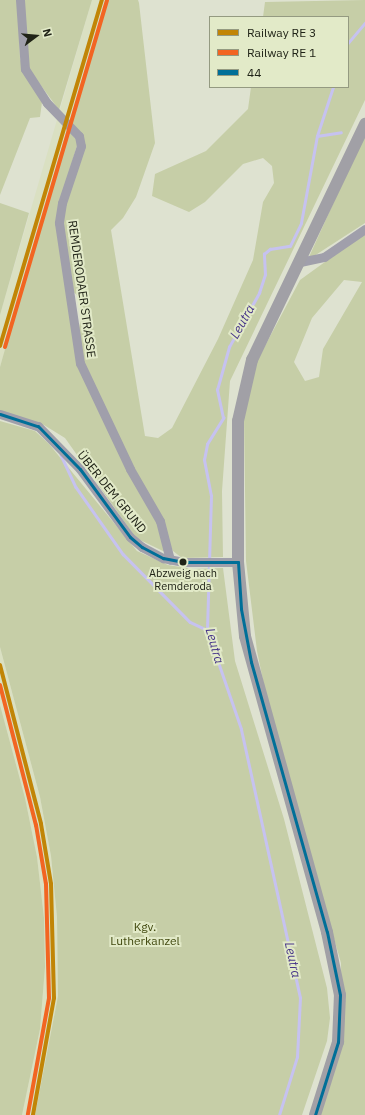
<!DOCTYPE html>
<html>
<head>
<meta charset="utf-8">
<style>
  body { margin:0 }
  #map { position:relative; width:365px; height:1115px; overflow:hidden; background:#dee2d0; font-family:"IBM Plex Sans",sans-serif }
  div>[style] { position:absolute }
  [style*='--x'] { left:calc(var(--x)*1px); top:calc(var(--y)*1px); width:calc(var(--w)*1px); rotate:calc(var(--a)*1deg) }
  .built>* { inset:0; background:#dae0c2 }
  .green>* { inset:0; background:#c6cea7 }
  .stream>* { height:2.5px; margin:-1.25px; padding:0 1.25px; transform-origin:1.25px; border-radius:1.25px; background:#c6c2f0 }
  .tertiary>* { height:9px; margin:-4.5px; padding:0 4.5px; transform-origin:4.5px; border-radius:4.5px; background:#a09fab }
  .primary>* { height:12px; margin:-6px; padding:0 6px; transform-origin:6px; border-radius:6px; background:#a1a0a6 }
  .bus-1>* { height:3px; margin:-1.5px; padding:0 1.5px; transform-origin:1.5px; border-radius:1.5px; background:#006f98 }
  .rail-1>* { height:4px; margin:-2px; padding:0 2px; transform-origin:2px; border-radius:2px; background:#c18506 }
  .rail-2>* { height:4px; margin:-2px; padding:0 2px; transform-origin:2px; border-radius:2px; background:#f26522 }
  .dots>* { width:11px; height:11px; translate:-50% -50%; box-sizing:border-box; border:2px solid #e2eac8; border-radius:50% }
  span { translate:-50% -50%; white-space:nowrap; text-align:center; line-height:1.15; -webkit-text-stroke:4px #e2eac8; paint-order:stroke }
  .bus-label { font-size:11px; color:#202317 }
  .street-label { font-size:12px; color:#202317 }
  .park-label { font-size:12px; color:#424a10 }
  .water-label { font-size:13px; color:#473589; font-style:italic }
  .legend { position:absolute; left:209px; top:16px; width:140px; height:72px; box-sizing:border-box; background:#e2eac8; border:1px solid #949a81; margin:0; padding:5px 7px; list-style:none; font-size:12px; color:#202317 }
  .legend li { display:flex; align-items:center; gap:8px; height:20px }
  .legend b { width:20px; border:1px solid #949a81 }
  .north { position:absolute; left:16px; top:16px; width:40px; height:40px; -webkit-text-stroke:3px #e2eac8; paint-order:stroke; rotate:74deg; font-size:11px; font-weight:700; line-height:16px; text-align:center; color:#202317 }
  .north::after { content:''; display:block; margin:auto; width:14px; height:18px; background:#202317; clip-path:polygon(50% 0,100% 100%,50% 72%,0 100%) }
</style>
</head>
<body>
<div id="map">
  <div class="built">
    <i style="clip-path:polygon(92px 0,106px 0,0 367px,0 315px)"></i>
    <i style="clip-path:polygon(0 647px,40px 797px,51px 856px,57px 917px,58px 996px,35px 1115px,22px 1115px,40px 1029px,45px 967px,44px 918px,37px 857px,25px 798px,0 705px)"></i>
  </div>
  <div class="green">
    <i style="clip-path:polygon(0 0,18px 0,20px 59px,42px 102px,40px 117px,30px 118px,0 195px)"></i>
    <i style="clip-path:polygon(23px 0,92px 0,59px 110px,28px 68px)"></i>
    <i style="clip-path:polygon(106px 0,138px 0,139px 3px,155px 143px,136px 197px,123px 218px,111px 230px,145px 436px,158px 438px,172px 428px,218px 339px,253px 260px,263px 202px,274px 183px,272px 166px,263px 158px,243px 164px,205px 202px,189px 212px,152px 196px,155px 174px,206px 151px,248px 109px,251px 87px,348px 87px,348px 17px,263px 17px,265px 2px,365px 0,365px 100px,230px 381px,222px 491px,223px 557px,182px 558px,173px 551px,90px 384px,77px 337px,82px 314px,77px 295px,71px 290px,62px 214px,84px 150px,70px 121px)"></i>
    <i style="clip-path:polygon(67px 129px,78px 142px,60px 203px,76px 354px,156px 515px,165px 552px,136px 538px,65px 438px,44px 425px,0 412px,0 367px)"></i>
    <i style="clip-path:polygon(365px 133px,365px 223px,311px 258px,309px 257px)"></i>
    <i style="clip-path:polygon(0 203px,29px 213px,0 315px)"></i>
    <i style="clip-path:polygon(evenodd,365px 233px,365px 1115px,320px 1115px,342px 1044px,341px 963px,270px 714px,257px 651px,246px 561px,244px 417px,257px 361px,300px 280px,365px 233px,344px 280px,362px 282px,323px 349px,319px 377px,305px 381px,294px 362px,312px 318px,344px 280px)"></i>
    <i style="clip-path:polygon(0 421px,35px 431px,49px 444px,137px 551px,168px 565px,193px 569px,223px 568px,235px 661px,284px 819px,327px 988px,330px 1018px,327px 1041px,302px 1115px,35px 1115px,58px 996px,57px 917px,51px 856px,40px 797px,0 647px)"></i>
    <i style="clip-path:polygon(0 705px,25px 798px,37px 857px,44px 918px,45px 967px,40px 1029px,22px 1115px,0 1115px)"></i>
  </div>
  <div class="stream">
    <i style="--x:348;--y:43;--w:26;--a:-50"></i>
    <i style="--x:317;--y:136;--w:24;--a:-9"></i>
    <i style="--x:61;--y:455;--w:35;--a:65"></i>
    <i style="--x:76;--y:487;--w:82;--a:55"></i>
    <i style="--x:123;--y:554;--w:95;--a:45.4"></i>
    <i style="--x:190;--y:622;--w:19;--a:25"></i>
    <i style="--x:279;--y:1115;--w:61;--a:-72.8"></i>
    <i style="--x:297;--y:1057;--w:59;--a:-87.1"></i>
    <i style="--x:300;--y:998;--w:275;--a:-102.4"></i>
    <i style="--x:241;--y:729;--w:105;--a:-109"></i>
    <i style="--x:207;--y:630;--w:134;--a:-88.3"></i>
    <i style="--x:211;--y:496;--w:37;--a:-101"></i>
    <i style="--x:204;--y:460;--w:16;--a:-79"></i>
    <i style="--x:207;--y:444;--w:31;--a:-58"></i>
    <i style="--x:223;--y:418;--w:29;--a:-102"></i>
    <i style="--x:217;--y:390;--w:45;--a:-74.4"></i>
    <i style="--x:229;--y:347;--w:62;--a:-60.9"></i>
    <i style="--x:259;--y:293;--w:19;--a:-72"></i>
    <i style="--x:265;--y:275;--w:21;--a:-93"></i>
    <i style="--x:264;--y:254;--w:8;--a:-40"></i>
    <i style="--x:270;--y:249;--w:20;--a:-9"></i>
    <i style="--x:290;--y:246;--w:25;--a:-64"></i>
    <i style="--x:301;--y:223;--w:88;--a:-79.6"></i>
    <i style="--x:317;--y:136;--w:52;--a:-71.9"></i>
  </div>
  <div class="tertiary">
    <i style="--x:20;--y:0;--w:69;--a:85.9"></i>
    <i style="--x:25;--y:69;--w:40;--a:57.1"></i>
    <i style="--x:47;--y:103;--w:46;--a:45.9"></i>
    <i style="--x:79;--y:136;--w:10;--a:79"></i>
    <i style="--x:81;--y:146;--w:60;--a:108.4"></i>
    <i style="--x:62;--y:203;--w:20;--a:99"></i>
    <i style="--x:59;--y:223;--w:142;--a:81.5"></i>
    <i style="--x:80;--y:363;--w:117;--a:64.7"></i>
    <i style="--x:130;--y:469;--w:60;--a:60"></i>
    <i style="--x:160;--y:521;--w:40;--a:75.6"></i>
    <i style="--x:300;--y:262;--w:25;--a:-12"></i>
    <i style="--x:324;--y:257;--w:50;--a:-34.3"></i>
    <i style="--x:0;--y:414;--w:40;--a:18"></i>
    <i style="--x:38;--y:426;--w:60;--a:45.7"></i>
    <i style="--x:80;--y:469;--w:84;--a:53.7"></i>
    <i style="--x:130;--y:537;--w:16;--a:40"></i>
    <i style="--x:142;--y:547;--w:24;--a:28"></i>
    <i style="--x:163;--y:558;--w:21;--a:11"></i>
    <i style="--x:184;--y:562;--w:54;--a:0"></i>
  </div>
  <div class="primary">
    <i style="--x:315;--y:1115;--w:77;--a:-72.5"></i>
    <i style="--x:338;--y:1042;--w:47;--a:-87.6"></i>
    <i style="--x:340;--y:995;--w:64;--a:-101.7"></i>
    <i style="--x:327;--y:932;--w:307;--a:-105.5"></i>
    <i style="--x:245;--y:636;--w:74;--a:-95.4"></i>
    <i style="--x:238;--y:562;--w:141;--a:-90"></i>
    <i style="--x:238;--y:421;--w:63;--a:-77.1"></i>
    <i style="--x:252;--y:360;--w:262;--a:-64.4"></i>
  </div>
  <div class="bus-1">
    <i style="--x:0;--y:414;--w:40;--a:18"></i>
    <i style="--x:38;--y:426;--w:60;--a:45.7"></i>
    <i style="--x:80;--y:469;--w:84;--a:53.7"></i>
    <i style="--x:130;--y:537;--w:16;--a:40"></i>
    <i style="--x:142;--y:547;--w:24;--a:28"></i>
    <i style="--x:163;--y:558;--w:21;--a:11"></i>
    <i style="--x:184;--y:562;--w:54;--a:0"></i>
    <i style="--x:238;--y:562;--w:47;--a:86.3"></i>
    <i style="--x:241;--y:609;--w:54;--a:79.3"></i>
    <i style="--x:251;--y:662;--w:280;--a:74.3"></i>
    <i style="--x:327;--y:932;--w:64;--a:78.3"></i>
    <i style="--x:340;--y:995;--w:47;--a:92.4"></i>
    <i style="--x:338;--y:1042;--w:77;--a:107.5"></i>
  </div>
  <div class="rail-1">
    <i style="--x:0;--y:346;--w:361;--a:-73.6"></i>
    <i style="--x:0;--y:665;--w:164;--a:75.5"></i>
    <i style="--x:41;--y:824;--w:61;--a:80.5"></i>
    <i style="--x:51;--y:884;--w:114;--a:88.5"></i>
    <i style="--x:54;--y:998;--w:119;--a:100.2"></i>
  </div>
  <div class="rail-2">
    <i style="--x:5;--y:347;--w:361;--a:-73.6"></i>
    <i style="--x:0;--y:685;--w:145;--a:75.6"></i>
    <i style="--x:36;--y:825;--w:60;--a:80.4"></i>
    <i style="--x:46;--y:884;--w:114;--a:88.5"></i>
    <i style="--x:49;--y:998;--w:118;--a:100.3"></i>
  </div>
  <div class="dots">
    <i style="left:183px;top:562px;background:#202317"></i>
  </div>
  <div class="bus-label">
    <span style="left:183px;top:580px">Abzweig nach<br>Remderoda</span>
  </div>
  <div class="street-label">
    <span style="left:82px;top:289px;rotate:82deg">REMDERODAER STRASSE</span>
    <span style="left:112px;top:492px;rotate:51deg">ÜBER DEM GRUND</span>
  </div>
  <div class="park-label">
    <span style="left:145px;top:934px">Kgv.<br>Lutherkanzel</span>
  </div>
  <div class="water-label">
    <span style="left:243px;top:322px;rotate:-61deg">Leutra</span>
    <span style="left:214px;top:646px;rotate:74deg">Leutra</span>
    <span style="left:292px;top:960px;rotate:78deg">Leutra</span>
  </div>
  <ul class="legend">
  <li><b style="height:5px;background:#c18506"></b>Railway RE 3</li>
  <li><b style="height:5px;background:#f26522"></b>Railway RE 1</li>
  <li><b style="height:5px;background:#006f98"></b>44</li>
  </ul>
  <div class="north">N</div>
</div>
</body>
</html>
